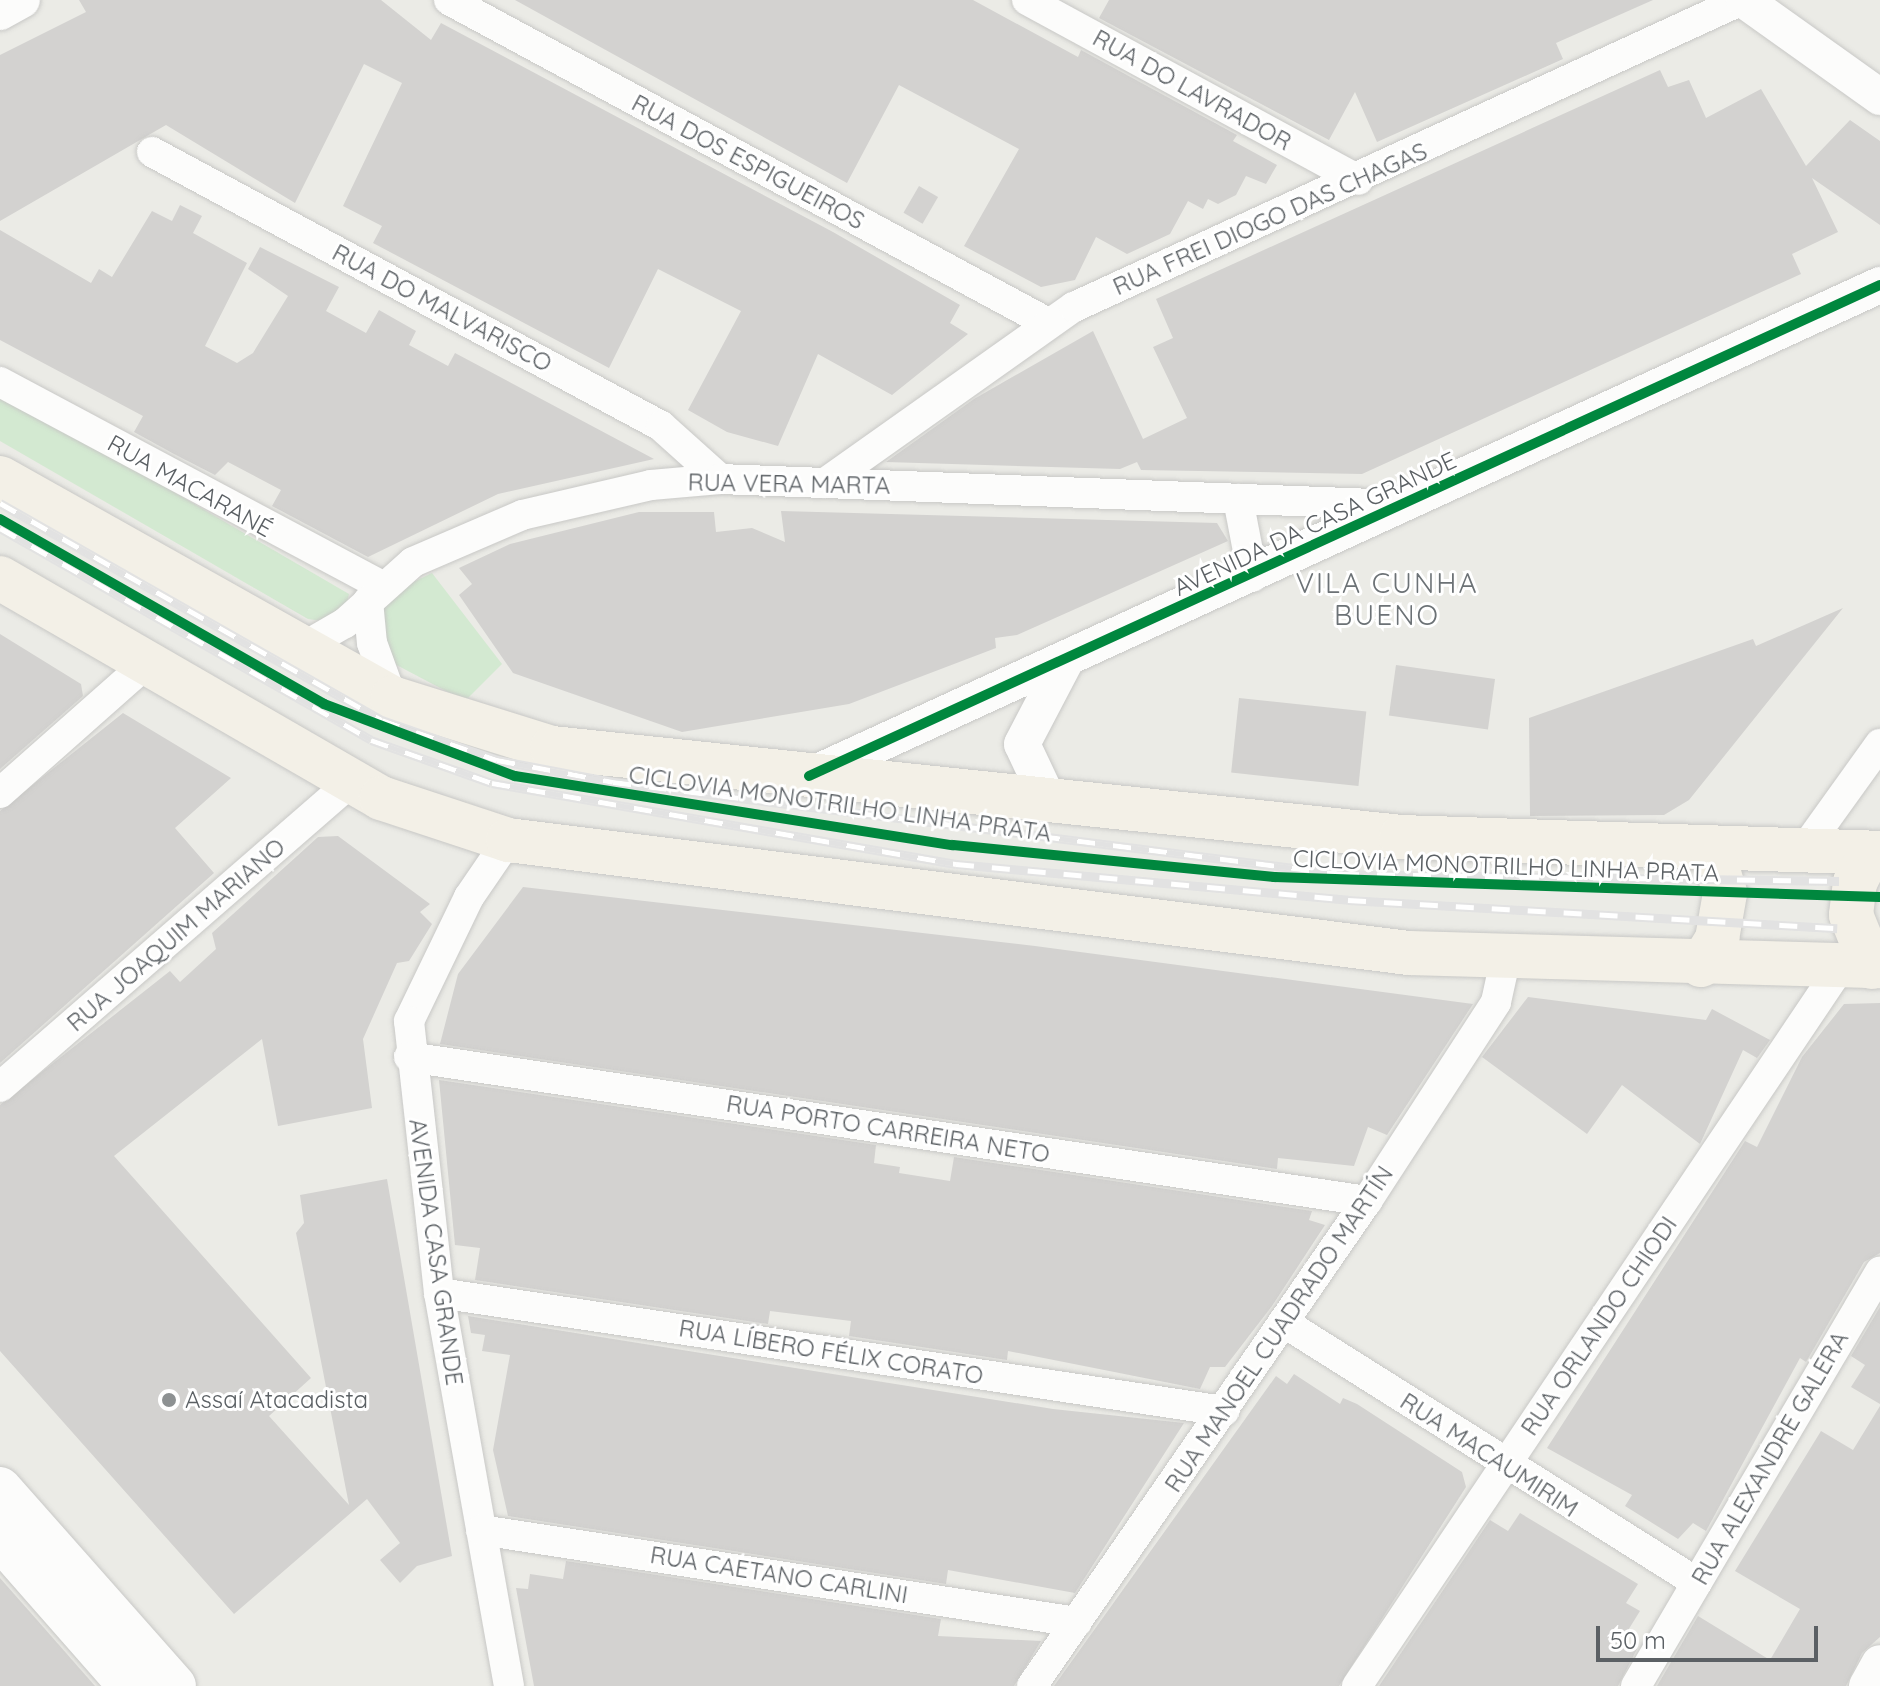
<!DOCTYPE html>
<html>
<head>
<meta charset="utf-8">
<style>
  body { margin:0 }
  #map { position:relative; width:1880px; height:1686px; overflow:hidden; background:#ebebe6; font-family:Quicksand,sans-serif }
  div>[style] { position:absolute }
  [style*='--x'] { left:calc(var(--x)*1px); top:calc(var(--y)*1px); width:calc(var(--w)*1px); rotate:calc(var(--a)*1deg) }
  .green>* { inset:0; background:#d3e9d1 }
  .building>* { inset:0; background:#d3d2d0; transform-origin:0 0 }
  .roads { filter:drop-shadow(0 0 2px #c8c8c6) drop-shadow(0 0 2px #c8c8c6) }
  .minor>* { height:30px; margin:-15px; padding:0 15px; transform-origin:15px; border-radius:15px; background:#fcfcfb }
  .tertiary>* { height:36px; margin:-18px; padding:0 18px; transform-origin:18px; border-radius:18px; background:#fcfcfb }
  .secondary>* { height:42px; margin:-21px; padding:0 21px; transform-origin:21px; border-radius:21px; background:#fcfcfb }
  .primary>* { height:44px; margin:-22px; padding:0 22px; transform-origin:22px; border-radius:22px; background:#f3f0e7 }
  .rail>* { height:9px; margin-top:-4.5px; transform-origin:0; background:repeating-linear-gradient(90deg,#fff 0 18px,#e2e2e2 0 36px); box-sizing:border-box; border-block:2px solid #e2e2e2 }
  .cycleway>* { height:10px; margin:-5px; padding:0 5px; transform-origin:5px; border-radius:5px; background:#00873e }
  .dots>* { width:22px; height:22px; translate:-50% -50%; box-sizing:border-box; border:4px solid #fff; border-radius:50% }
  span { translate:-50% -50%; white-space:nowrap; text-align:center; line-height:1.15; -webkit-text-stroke:6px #fff; paint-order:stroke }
  .street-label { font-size:24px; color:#5b6064 }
  .poi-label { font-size:24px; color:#5b6064 }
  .left { translate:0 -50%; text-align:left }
  .quarter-label { font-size:28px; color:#6c7276; letter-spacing:2px }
  .scale { position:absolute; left:1596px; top:1626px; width:222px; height:36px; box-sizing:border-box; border:4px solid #5b6064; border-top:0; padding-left:10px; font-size:24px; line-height:28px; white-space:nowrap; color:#5b6064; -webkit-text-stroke:6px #fff; paint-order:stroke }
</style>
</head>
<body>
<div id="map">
  <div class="green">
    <i style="clip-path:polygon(0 391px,349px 594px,347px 603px,329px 622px,308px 619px,0 441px)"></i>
    <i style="clip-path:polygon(432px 573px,502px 664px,465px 701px,387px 660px,380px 611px,401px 588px)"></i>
  </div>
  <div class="building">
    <i style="clip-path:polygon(79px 0,381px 0,431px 40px,441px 23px,833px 232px,960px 305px,950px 323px,968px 334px,892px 395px,818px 354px,778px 446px,727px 432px,688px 410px,741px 311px,658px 269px,609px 368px,373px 243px,382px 226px,343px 206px,402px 83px,364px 64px,295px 203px,166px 125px,0 221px,0 55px,86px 12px)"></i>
    <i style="clip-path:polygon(515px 0,973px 0,1078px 57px,1081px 50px,1237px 135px,1233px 141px,1277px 165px,1266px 184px,1246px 176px,1236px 195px,1218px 204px,1208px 199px,1203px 209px,1188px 201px,1170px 234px,1127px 254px,1096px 237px,1075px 280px,1041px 287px,964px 246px,1019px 149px,899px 85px,847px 183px)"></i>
    <i style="clip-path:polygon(1109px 0,1653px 0,1556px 43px,1563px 59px,1377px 142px,1355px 92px,1329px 140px,1099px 18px)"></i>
    <i style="clip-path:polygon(1660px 70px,1668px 87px,1689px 80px,1706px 118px,1761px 89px,1806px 166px,1850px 120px,1880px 141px,1880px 225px,1812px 178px,1838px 232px,1792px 254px,1801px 274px,1362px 474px,1141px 470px,1137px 462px,1120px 469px,886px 462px,974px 399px,1093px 331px,1143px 439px,1187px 418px,1153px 347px,1173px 338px,1156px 299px)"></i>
    <i style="left:919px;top:186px;width:22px;height:31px;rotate:30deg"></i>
    <i style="clip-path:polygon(180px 205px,202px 216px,193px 233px,247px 263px,205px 346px,237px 363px,253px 353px,288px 296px,248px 269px,260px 247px,339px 287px,326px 311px,366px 333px,379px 310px,416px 331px,409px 345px,448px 366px,455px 353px,654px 459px,498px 494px,368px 557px,272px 506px,281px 490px,228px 462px,215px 475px,174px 454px,134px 432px,143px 416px,0 340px,0 230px,91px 283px,99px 269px,112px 277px,152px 211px,172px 221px)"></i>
    <i style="clip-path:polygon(781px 511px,1217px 523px,1228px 541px,1017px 635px,995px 638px,996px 648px,849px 704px,682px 732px,513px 673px,459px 595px,472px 584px,459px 568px,510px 544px,639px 512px,714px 512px,716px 532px,752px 528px,785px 542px)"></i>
    <i style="clip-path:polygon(1843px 608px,1689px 800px,1664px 815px,1530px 816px,1529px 718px,1753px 639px,1756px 646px)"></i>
    <i style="clip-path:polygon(0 634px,81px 684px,83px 696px,0 769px)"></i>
    <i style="left:1396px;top:665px;width:100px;height:51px;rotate:8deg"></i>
    <i style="left:1239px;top:698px;width:128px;height:75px;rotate:6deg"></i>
    <i style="clip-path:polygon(123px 713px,231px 778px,175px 828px,214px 873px,0 1063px,0 811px)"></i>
    <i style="clip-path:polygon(338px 836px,430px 904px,420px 912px,432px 924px,409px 961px,397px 963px,363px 1039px,372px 1108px,278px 1126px,262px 1039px,114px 1156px,311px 1378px,269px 1416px,349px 1505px,296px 1233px,304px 1223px,300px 1195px,387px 1179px,452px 1556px,417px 1566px,400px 1583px,380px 1560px,400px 1543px,367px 1499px,234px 1614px,0 1351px,0 1105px,170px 971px,180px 982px,216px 949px,212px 933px,318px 837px)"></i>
    <i style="clip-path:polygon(523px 887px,1035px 946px,1473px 1004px,1387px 1135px,1368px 1127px,1354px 1166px,1278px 1158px,1277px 1169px,440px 1044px,458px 974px)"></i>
    <i style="clip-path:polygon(1528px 997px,1706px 1020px,1712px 1009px,1770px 1040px,1757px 1058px,1743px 1050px,1700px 1144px,1622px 1085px,1587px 1134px,1482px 1057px)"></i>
    <i style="clip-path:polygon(1880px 1003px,1880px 1253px,1864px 1262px,1806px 1362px,1800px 1358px,1706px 1531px,1693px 1523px,1678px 1539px,1625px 1506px,1632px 1495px,1547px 1448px,1745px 1141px,1757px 1147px,1802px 1057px,1844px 1004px)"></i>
    <i style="clip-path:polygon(439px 1080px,876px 1145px,874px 1163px,900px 1167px,899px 1173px,950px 1181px,954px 1157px,1312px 1211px,1309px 1220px,1325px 1225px,1272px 1306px,1225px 1367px,1210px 1367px,1200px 1389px,1008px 1351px,1007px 1360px,849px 1336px,851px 1321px,770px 1311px,768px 1324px,475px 1280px,480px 1248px,455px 1245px)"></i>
    <i style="clip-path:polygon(1880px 1307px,1880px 1404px,1851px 1387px,1865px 1365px,1851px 1356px)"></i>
    <i style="clip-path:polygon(468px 1316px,1053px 1409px,1184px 1423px,1075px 1593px,948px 1570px,946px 1584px,508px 1516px,493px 1450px,510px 1355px,482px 1351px,485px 1335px,471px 1333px)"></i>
    <i style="clip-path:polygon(1294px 1374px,1340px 1404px,1343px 1398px,1357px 1404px,1462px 1472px,1466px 1487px,1339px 1686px,1054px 1686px,1276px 1376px,1287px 1384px)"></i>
    <i style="clip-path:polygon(1880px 1406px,1880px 1637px,1862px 1653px,1846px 1686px,1657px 1686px,1698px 1616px,1770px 1660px,1800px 1609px,1735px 1571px,1821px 1431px,1853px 1450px)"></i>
    <i style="clip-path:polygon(1520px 1513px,1638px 1584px,1626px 1603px,1640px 1611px,1622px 1640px,1637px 1649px,1618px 1686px,1379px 1686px,1490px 1520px,1508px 1531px)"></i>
    <i style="clip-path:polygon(566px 1561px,941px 1619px,938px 1636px,1041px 1641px,1014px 1686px,534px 1686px,516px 1588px,528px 1589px,530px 1574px,563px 1579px)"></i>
    <i style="clip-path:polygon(0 1578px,45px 1629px,95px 1686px,0 1686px)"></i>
  </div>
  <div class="roads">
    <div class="minor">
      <i style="--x:449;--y:0;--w:681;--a:28.33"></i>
      <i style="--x:1027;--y:0;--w:377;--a:28.5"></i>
      <i style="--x:152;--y:152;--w:578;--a:28.29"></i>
      <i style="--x:661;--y:426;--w:79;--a:41.9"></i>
      <i style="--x:0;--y:382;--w:433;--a:28.1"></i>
      <i style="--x:825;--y:483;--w:305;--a:-35.3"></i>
      <i style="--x:1074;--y:307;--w:735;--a:-24.68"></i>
      <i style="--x:1238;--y:499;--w:79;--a:79.1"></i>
      <i style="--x:368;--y:601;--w:42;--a:84.6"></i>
      <i style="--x:372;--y:643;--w:59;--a:70"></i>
      <i style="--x:298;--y:650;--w:54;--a:-29.9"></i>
      <i style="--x:345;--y:623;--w:91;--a:-41.9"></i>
      <i style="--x:413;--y:562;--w:119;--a:-23.3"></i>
      <i style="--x:522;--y:515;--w:132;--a:-13.1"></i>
      <i style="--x:651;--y:485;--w:69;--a:-5"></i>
      <i style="--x:720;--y:479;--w:679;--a:2.19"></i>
      <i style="--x:0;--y:793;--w:195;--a:-41.5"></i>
      <i style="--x:508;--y:840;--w:69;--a:124.4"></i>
      <i style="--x:469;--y:897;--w:138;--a:115.8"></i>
      <i style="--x:409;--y:1021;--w:274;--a:83.7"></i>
      <i style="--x:439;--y:1293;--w:399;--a:79.9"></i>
      <i style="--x:1803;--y:851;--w:132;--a:-54.3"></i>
      <i style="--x:409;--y:1057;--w:969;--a:8.55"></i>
      <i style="--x:0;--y:1087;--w:465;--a:-41"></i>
      <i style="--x:439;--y:1293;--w:794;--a:8.55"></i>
      <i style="--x:1283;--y:1322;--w:489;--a:32.2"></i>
      <i style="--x:481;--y:1530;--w:603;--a:8.78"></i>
      <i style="--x:1032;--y:1686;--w:589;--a:-55.37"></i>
      <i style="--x:1367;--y:1201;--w:237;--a:-57"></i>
      <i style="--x:1496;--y:1002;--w:42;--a:-77.6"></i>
      <i style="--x:1357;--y:1686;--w:868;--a:-56.09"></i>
      <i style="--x:1636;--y:1686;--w:481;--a:-59.5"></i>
    </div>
    <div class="tertiary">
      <i style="--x:1744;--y:0;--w:167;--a:35.5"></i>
      <i style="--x:0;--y:12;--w:25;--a:-29"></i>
      <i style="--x:809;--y:776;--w:1178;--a:-24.63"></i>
      <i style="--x:1046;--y:795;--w:56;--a:-115.2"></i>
      <i style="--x:1022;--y:744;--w:97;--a:-62.4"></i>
      <i style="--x:1867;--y:1686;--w:26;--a:-61"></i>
    </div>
    <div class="secondary">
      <i style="--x:0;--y:1488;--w:264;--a:48.5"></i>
      <i style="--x:0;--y:1539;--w:196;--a:48.7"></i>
    </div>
    <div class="primary">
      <i style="--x:0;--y:478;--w:450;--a:29.3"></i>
      <i style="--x:392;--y:698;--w:168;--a:17.4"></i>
      <i style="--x:552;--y:748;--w:854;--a:5.98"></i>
      <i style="--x:1401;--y:837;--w:479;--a:1.9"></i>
      <i style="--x:0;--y:578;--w:440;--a:30"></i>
      <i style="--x:381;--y:798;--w:134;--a:18.3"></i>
      <i style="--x:508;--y:840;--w:908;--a:7.15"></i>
      <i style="--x:1409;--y:953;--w:471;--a:1.6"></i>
      <i style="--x:1870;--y:853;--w:33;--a:117"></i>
      <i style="--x:1855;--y:882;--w:33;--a:97"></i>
      <i style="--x:1851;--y:915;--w:56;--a:68"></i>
      <i style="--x:1701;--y:965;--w:31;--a:-58"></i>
      <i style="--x:1717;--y:939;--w:47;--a:-80.1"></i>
      <i style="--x:1725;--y:893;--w:45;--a:-106.8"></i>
    </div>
  </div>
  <div class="rail">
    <i style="--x:0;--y:503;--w:439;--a:29.6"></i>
    <i style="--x:382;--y:720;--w:122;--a:19.2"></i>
    <i style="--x:497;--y:760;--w:118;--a:10.7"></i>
    <i style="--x:613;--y:782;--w:734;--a:7.2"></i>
    <i style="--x:1341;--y:874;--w:498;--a:0.8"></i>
    <i style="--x:0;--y:528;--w:427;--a:29.7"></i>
    <i style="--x:371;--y:740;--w:128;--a:19.6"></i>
    <i style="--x:492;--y:783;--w:471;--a:9.9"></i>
    <i style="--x:956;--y:864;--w:394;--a:5.2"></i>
    <i style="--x:1348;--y:900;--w:490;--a:3.3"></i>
  </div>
  <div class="cycleway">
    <i style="--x:0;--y:519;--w:373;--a:29.7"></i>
    <i style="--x:324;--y:704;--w:204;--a:20.7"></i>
    <i style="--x:515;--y:776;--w:443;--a:9"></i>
    <i style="--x:953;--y:845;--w:323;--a:5.7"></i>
    <i style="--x:1274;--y:877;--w:606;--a:1.89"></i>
    <i style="--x:809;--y:776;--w:1178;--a:-24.63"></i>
  </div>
  <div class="dots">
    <i style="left:169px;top:1400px;background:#8d9192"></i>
  </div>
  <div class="street-label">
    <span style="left:1192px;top:90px;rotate:29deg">RUA DO LAVRADOR</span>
    <span style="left:748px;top:162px;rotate:28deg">RUA DOS ESPIGUEIROS</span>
    <span style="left:1270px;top:219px;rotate:-24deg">RUA FREI DIOGO DAS CHAGAS</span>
    <span style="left:442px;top:308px;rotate:28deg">RUA DO MALVARISCO</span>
    <span style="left:789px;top:484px;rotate:1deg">RUA VERA MARTA</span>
    <span style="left:190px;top:486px;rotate:29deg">RUA MACARANÉ</span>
    <span style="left:1315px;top:524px;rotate:-25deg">AVENIDA DA CASA GRANDE</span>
    <span style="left:840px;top:804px;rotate:8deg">CICLOVIA MONOTRILHO LINHA PRATA</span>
    <span style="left:1506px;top:866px;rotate:2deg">CICLOVIA MONOTRILHO LINHA PRATA</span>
    <span style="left:176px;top:935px;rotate:-41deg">RUA JOAQUIM MARIANO</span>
    <span style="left:888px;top:1129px;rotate:9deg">RUA PORTO CARREIRA NETO</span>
    <span style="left:436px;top:1252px;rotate:82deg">AVENIDA CASA GRANDE</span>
    <span style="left:1599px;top:1326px;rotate:-56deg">RUA ORLANDO CHIODI</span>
    <span style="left:1279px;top:1329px;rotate:-56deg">RUA MANOEL CUADRADO MARTÍN</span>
    <span style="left:831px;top:1352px;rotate:9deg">RUA LÍBERO FÉLIX CORATO</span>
    <span style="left:1489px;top:1455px;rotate:33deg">RUA MACAUMIRIM</span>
    <span style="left:1770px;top:1458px;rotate:-60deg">RUA ALEXANDRE GALERA</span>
    <span style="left:779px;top:1575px;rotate:9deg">RUA CAETANO CARLINI</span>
  </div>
  <div class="poi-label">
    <span class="left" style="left:185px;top:1400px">Assaí Atacadista</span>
  </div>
  <div class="quarter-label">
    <span style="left:1387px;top:599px">VILA CUNHA<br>BUENO</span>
  </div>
  <div class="scale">50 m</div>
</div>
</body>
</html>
